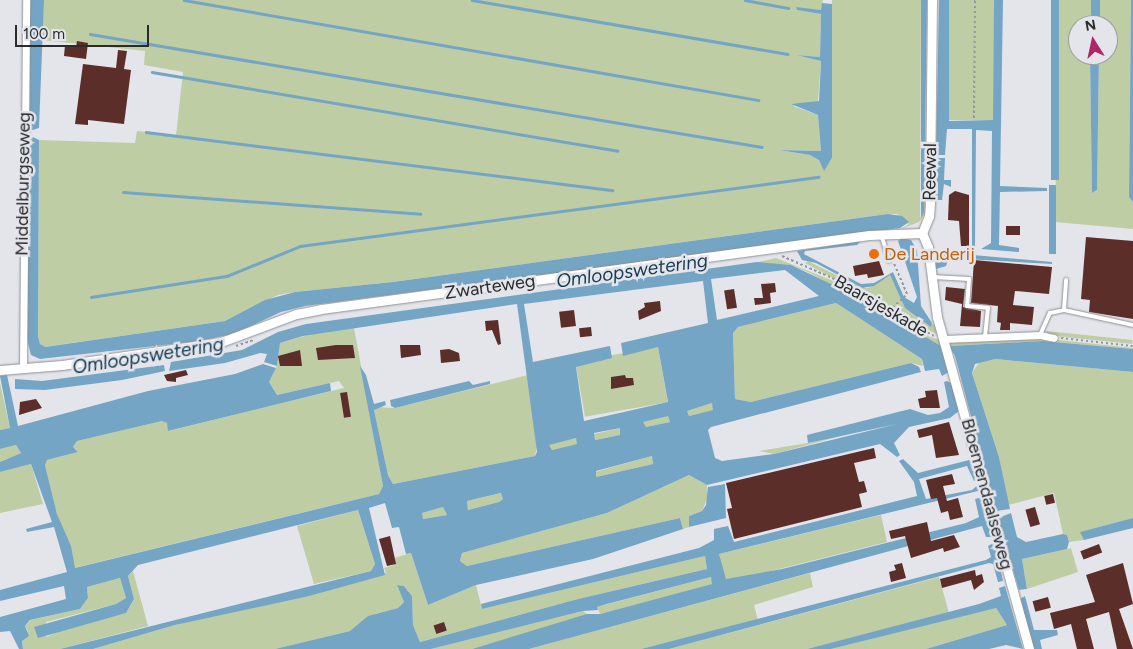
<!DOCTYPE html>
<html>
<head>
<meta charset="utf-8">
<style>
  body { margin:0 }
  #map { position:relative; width:1133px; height:649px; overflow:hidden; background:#e4e5eb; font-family:Figtree,sans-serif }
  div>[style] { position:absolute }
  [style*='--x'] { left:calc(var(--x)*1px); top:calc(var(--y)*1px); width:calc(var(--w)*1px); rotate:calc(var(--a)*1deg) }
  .green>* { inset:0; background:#bfcda5; transform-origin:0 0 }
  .water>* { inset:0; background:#75a5c4; transform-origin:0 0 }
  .stream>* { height:2.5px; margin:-1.25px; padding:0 1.25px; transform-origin:1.25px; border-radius:1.25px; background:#75a5c4 }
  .building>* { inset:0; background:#5c2e29; transform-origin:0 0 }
  .path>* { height:2px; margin-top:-1px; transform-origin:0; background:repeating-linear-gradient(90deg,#95969a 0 2.5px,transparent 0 5px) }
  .roads { filter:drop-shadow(0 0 1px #8e8f94) drop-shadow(0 0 1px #8e8f94) }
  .service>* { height:4px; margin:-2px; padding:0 2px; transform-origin:2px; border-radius:2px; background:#fff }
  .minor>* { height:7px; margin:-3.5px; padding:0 3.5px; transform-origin:3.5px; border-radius:3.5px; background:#fff }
  .tertiary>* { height:9px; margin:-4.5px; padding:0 4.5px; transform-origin:4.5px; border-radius:4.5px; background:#fff }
  .dots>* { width:14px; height:14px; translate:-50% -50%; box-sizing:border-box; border:2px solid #e4e5eb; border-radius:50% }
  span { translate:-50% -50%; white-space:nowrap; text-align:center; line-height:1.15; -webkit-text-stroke:5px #e4e5eb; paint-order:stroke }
  .street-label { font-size:18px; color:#2a2b2d }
  .food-label { font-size:18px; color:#c56008 }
  .left { translate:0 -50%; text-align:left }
  .water-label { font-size:19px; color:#143b52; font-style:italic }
  .north { position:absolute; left:1068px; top:15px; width:50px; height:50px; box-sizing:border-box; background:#e4e5eb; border:1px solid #9a9b9f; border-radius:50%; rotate:350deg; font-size:14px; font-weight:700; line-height:20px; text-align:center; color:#2a2b2d }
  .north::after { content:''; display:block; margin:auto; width:18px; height:22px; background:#af2667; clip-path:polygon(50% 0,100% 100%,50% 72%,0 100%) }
  .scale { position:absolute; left:15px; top:25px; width:134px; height:22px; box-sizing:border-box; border:2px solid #2a2b2d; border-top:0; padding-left:6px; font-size:15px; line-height:18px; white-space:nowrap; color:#2a2b2d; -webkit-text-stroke:4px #e4e5eb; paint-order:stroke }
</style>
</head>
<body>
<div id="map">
  <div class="green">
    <i style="clip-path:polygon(44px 0,823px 0,821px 10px,797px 8px,797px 10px,821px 14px,820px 57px,796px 55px,821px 61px,818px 101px,793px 106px,818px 115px,821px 151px,779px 150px,810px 155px,819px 159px,824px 170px,832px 158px,832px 0,921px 0,920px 218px,924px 212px,928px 0,925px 214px,919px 222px,901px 229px,909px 224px,897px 214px,888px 214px,393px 282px,295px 292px,278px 295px,225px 321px,44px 347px,40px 344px,38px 336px,39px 140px,135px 143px,137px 131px,176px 135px,183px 72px,144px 65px,145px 51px,42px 40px)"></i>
    <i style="left:949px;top:0;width:45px;height:120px"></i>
    <i style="clip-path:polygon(1059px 0,1091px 0,1091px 25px,1078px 25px,1078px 55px,1090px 55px,1092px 193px,1097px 190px,1099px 55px,1108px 55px,1108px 25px,1099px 25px,1100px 0,1131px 0,1129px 197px,1133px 202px,1133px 229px,1055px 222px)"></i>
    <i style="clip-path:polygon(776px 258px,831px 280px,930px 337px,940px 340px,941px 346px,810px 273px,791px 265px,755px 263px)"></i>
    <i style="clip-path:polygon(808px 261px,862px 288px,868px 288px,890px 275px,905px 308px,936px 326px,938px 335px,805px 263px)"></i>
    <i style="clip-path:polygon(836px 303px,922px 359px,923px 366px,911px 363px,751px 402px,735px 399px,733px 333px,738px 327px)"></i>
    <i style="clip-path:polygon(354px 328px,383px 486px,379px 494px,74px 568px,57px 514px,45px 465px,47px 460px,78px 452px,73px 447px,77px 441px,162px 421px,167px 423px,169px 431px,344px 388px,339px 381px,277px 395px,269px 382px,277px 366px,280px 343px,315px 333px)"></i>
    <i style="left:1047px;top:331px;width:86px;height:4px;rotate:6deg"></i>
    <i style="clip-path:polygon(1040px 338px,1133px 348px,1133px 349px,1042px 341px,949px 346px,948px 342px)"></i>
    <i style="left:658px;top:347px;width:56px;height:84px;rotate:80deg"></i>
    <i style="clip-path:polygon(995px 359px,1133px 372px,1133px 518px,1081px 532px,1084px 540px,1069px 542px,1067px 535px,1063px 534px,1054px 493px,1008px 505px,999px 457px,972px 373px,980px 361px)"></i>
    <i style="clip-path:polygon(528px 375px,537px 446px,535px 456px,393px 484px,388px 475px,374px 410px,376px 407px,395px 408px)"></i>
    <i style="clip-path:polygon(0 383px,10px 428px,0 430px)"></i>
    <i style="clip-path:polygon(712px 403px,714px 410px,689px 416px,687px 411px)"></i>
    <i style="clip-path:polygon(668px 415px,670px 422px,646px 427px,642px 422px)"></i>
    <i style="clip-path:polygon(897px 421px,774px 454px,759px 451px,808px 443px)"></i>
    <i style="clip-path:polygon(620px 428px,620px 435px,595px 440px,594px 434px)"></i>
    <i style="clip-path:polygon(576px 438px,578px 444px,552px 450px,548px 444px)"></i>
    <i style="clip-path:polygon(16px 445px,21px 453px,0 462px,0 449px)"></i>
    <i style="clip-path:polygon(652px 456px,653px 464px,596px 477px,595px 472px)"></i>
    <i style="clip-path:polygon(31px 464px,43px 504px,0 513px,0 472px)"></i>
    <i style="clip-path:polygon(689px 475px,707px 485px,708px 497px,702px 511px,689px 516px,689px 527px,683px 529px,680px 518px,467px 566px,460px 561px,462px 553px,607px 513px)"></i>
    <i style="clip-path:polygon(502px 493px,503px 499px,499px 502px,468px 510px,467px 501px)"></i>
    <i style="clip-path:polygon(443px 507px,447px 515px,422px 519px,422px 513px)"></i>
    <i style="clip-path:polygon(358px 510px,375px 564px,371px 571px,314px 584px,297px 526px)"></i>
    <i style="clip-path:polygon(881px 515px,887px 542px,739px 579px,726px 579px,721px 569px,719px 554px)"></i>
    <i style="clip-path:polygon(1071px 548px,1078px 572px,1027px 589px,1022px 559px)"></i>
    <i style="clip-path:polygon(411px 553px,428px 605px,476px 585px,482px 609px,705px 556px,707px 569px,578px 599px,420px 642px,413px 625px,412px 596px,404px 586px,397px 585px,404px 602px,398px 608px,375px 614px,350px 631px,275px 649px,93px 649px,175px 625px,386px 573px,384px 568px,394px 565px,394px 558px)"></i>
    <i style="clip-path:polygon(133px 571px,148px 626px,60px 649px,23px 649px,22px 641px,28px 631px,25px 626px,31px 620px,80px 609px,88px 598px,87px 587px,120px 578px,126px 598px,116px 604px,46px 622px,46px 637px,64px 629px,126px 613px,134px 599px,128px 576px)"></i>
    <i style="clip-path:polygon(810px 573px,813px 587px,754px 605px,758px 620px,641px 649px,529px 649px)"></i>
    <i style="clip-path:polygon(711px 577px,713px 584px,665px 597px,600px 614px,597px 607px)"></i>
    <i style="clip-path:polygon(939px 577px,949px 613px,807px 649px,669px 649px)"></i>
    <i style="clip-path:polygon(991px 608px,996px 608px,1007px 625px,926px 649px,831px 649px)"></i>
    <i style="clip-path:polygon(583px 611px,587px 614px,585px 617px,472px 649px,431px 649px)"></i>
  </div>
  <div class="water">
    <i style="clip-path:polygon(30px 0,44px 0,39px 128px,33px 130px,28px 129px)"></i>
    <i style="clip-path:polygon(921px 0,927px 0,924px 212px,921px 218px)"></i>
    <i style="clip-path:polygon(939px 0,949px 0,949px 121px,993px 120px,994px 0,1003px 0,1000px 186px,1047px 188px,1047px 191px,1000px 192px,999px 245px,1019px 248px,1019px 252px,981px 249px,991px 243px,992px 131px,976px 130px,975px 246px,972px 246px,972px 129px,947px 129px,945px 155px,936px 155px)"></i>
    <i style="left:1051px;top:0;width:8px;height:180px"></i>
    <i style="left:1091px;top:0;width:9px;height:25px"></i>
    <i style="clip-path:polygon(1131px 0,1133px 0,1133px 202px,1129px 197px)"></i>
    <i style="clip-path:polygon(822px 3px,832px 4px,832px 158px,824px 171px,819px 160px,810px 155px,779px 150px,821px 151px,818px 115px,791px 104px,819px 101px,821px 61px,796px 55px,820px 57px,821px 14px,797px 10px,796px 7px,821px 10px)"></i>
    <i style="clip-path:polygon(1090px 55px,1099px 55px,1097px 190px,1092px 193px)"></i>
    <i style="clip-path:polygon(33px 137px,39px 140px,38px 336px,40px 344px,45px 347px,225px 321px,265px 300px,295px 292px,393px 282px,888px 214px,902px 216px,909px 222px,900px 228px,305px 306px,281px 312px,233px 334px,199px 341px,40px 359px,31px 355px,27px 339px,28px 139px)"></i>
    <i style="clip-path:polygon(937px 158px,945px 158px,944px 180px,951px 180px,951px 187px,944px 184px,942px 200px,936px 200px)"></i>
    <i style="left:1049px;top:185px;width:7px;height:69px"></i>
    <i style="clip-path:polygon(902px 238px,911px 240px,917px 250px,921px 306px,932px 323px,931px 327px,905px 308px,890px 275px,874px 286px,862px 288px,816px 263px,802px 260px,797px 251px,861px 241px,857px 245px,805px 251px,804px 254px,861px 284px,874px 283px,893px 272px,904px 297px,914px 303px,917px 297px,898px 241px)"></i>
    <i style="clip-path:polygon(939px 252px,1052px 262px,1052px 264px,949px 258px,946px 266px,936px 269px,935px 255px)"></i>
    <i style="clip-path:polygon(evenodd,757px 262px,791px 265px,850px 293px,941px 346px,949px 372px,942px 376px,939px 369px,925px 371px,922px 359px,836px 303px,738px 327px,733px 333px,735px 399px,751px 402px,911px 363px,919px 367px,921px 372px,711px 427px,708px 430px,715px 458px,722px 461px,774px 454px,897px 424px,808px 443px,807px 435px,910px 409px,928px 415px,940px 413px,949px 407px,944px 382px,947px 381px,951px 383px,959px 411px,950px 418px,909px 427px,894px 443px,900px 455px,897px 457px,880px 444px,707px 485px,689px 475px,607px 513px,462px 553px,460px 561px,467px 566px,680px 518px,683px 529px,593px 559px,476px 585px,428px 605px,411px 553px,406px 554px,399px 527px,392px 528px,385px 503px,369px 508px,385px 575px,309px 596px,175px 625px,93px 649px,60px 649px,371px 571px,375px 564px,358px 510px,138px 565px,128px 576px,134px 599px,126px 613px,38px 638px,34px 627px,116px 604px,126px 598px,120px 578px,87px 587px,88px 598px,80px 609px,30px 620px,25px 626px,29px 636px,22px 641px,23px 649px,19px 649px,10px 631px,0 632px,0 617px,66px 599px,64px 586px,0 601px,0 590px,67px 572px,54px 527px,27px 532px,26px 529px,52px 522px,31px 464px,0 472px,0 462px,21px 453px,16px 445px,0 449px,0 430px,10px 428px,0 376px,7px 375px,18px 426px,148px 391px,235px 374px,263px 364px,276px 368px,269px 382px,277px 395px,330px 383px,331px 391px,168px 431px,167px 423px,162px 421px,77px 441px,73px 447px,78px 452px,47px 460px,45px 465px,57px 514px,71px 546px,75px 568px,379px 494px,383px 486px,360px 366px,366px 375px,374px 404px,385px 401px,386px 405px,374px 410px,388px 475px,393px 484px,535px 456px,537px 452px,517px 304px,303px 336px,280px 343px,277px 366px,264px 362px,267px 354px,260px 353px,225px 363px,169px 371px,171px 362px,242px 350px,278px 332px,306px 324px,757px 262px,785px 270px,819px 296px,717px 320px,711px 279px,785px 270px,757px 262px,703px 281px,708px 323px,621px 343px,623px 356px,658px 347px,668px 402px,584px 421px,576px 367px,612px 358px,610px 346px,533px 362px,524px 304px,703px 281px,757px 262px,712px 403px,713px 410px,689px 416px,687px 411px,712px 403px,757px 262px,668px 416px,670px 422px,646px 427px,643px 422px,668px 416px,757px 262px,620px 428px,620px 435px,595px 440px,594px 433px,620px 428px,757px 262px,576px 438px,577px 444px,552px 450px,549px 445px,576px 438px,757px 262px,652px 456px,653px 464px,596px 477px,596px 471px,652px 456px,757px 262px,501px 493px,503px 499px,499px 502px,468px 510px,467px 501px,501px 493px,757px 262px,443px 507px,447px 515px,423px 519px,422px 513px,443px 507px)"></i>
    <i style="clip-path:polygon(1042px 341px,1133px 349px,1133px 372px,995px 359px,975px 364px,972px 373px,999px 457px,1010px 509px,996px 511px,955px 356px,949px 346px)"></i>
    <i style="clip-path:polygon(164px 365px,165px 371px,122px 380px,45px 390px,15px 389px,15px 379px,42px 381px)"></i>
    <i style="clip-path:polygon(469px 381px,473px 385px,490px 381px,490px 384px,395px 408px,391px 406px,390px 400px)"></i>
    <i style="clip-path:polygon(903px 459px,918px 473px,973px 459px,977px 480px,974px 481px,967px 466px,919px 479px,926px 499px,972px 490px,979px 484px,982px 490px,719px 554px,726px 579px,782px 569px,966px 523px,979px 517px,975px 499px,979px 498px,984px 499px,995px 537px,986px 537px,982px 526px,529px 649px,472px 649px,587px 614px,600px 614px,712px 584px,711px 577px,607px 604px,597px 607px,598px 610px,583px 611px,431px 649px,275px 649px,350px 631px,368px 616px,398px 608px,404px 602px,397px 585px,404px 586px,412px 596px,413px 625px,420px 642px,578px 599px,707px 569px,705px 556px,482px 609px,481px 604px,699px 548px,714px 540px,714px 529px,728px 526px,734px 542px,917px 496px,914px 482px,899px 461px)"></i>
    <i style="clip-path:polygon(725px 484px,726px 518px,689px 527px,689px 516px,702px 511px,706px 505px,708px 487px)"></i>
    <i style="clip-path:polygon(1011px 513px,1017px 537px,1026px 542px,1063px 534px,1067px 535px,1069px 542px,1067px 549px,1022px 559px,1027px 589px,1019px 590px,998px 518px)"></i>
    <i style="clip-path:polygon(1133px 518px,1133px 528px,1084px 540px,1080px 532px)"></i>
    <i style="clip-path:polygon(995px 542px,1003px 581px,998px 582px,993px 564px,989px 563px,669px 649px,641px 649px,986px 560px,991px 557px,988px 546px)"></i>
    <i style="clip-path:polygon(1005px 586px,1023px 649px,1006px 645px,989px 649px,926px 649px,1007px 625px,996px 608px,831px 649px,807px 649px,979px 604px,1001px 596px,999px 588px)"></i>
    <i style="clip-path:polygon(1025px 596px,1034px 630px,1057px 630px,1058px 635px,1040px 640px,1042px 649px,1034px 649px,1020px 599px)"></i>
  </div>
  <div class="stream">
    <i style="--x:184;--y:0;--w:583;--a:9.88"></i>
    <i style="--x:472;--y:0;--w:320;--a:9.7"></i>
    <i style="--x:745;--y:0;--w:44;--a:10.5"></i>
    <i style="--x:90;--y:34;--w:681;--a:9.55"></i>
    <i style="--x:152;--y:72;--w:472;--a:9.6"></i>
    <i style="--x:146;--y:132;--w:470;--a:7.1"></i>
    <i style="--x:123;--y:192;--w:298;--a:4.2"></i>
    <i style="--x:91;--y:297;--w:138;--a:-8.8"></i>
    <i style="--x:227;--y:276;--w:79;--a:-22.3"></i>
    <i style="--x:300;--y:246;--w:523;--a:-7.59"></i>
  </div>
  <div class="building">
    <i style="clip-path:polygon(77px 41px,88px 43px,86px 59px,64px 56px,65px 45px,76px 47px)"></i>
    <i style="clip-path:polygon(118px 50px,127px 51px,124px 69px,131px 70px,124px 124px,88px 120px,88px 125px,75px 124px,83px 64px,116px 68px)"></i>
    <i style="clip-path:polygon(955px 191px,969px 195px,969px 246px,961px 246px,959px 221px,948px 220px,949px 195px)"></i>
    <i style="left:1006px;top:226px;width:14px;height:9px"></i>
    <i style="clip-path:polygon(1086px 237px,1133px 241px,1133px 319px,1089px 312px,1090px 300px,1081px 299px)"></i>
    <i style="clip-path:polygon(974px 260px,1052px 267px,1049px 294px,1015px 291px,1013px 305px,1034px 307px,1032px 325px,1010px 323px,1010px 330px,1000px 330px,1001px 323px,997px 322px,998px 306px,971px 303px)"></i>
    <i style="clip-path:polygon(879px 261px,884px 275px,868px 278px,867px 274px,855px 276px,853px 266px)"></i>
    <i style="clip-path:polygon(775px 283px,776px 292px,770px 293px,771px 303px,755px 305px,754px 298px,763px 298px,761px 284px)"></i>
    <i style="clip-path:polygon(946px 287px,965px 289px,963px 307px,981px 311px,980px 327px,960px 326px,962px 304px,945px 300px)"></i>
    <i style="left:734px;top:289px;width:19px;height:10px;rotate:81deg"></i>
    <i style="clip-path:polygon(660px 301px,661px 311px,639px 320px,638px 311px,645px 307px,644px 303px)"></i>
    <i style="left:574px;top:310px;width:16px;height:15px;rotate:83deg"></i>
    <i style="clip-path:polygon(498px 320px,501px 344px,498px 345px,492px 330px,486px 331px,485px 321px)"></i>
    <i style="left:591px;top:327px;width:9px;height:12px;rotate:84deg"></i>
    <i style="clip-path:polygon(336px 345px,353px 345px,355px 358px,318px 360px,316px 348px)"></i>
    <i style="clip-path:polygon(400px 345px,420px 345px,421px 355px,401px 358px)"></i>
    <i style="clip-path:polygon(449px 349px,459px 353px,460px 361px,441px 363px,440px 350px)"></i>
    <i style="clip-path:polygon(300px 350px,302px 366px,280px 366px,278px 356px)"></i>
    <i style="clip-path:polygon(186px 370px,188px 375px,176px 378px,176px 382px,167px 381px,164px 375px)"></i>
    <i style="clip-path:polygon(625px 375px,626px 378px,633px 378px,634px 385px,611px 389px,611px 377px)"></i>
    <i style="clip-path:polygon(937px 390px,940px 408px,920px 408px,918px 399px,926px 397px,925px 391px)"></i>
    <i style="left:347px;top:392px;width:25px;height:7px;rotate:81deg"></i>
    <i style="clip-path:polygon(36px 399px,42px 408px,19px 415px,20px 402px)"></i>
    <i style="clip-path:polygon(949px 422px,959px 455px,936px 458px,932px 435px,919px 438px,917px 430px)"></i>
    <i style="clip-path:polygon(874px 448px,876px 458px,854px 463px,859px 482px,864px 481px,867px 492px,859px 494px,862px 507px,734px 539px,727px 509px,732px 508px,726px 483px)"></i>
    <i style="clip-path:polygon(952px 474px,955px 484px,943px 486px,947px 501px,958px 498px,963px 517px,950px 520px,948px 511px,941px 513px,937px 498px,931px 499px,926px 480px)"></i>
    <i style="left:1053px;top:494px;width:9px;height:9px;rotate:77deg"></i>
    <i style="left:1035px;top:507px;width:18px;height:10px;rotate:74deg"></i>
    <i style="clip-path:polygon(927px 522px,931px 541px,954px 535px,960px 547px,944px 552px,943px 548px,911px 558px,905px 536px,891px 539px,889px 531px)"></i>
    <i style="clip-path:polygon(390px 536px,396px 564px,387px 566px,379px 539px)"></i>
    <i style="left:1099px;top:544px;width:9px;height:20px;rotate:69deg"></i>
    <i style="clip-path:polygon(902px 563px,906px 578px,891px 582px,889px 572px,896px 570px,894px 565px)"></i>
    <i style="clip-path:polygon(1123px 563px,1133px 604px,1119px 609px,1133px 649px,1117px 649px,1109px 612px,1086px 619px,1094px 649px,1077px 649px,1071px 624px,1054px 629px,1050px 613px,1095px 602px,1086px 575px)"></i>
    <i style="clip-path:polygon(975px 570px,976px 576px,982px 574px,984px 582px,974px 590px,971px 580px,942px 588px,940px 579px)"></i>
    <i style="left:1048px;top:597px;width:11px;height:16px;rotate:75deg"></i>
    <i style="left:444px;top:622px;width:9px;height:11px;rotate:72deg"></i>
  </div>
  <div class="path">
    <i style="--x:974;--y:118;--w:118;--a:-89.5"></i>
    <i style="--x:782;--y:256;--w:55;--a:23.7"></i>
    <i style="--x:832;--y:278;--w:117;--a:29.6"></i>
    <i style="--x:889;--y:311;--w:25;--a:-43"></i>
    <i style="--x:907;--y:294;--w:33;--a:-113"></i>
    <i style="--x:1061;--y:338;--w:72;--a:6.3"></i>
    <i style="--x:236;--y:346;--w:18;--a:-19"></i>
  </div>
  <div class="roads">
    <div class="service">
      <i style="--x:881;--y:234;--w:28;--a:73"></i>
      <i style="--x:933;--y:277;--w:36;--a:3"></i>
      <i style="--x:969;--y:279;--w:27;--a:94"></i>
      <i style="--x:967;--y:306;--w:21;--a:5"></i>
      <i style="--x:988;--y:308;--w:29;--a:96"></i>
      <i style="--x:1064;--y:310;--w:71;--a:12.3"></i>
      <i style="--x:1040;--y:335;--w:24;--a:-66"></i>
      <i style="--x:1050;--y:313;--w:14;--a:-12"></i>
      <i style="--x:1064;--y:310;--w:30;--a:-86"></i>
    </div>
    <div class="minor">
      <i style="--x:944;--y:339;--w:96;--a:-2.4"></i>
      <i style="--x:1040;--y:335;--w:14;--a:12"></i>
      <i style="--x:23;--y:367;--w:367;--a:-89.5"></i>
    </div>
    <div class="tertiary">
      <i style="--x:932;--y:0;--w:203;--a:90.6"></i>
      <i style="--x:930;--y:203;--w:13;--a:94"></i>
      <i style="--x:929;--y:216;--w:18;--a:112"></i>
      <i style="--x:922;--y:233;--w:15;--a:67"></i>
      <i style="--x:928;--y:247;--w:71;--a:82.7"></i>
      <i style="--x:937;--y:317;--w:345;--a:74.5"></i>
      <i style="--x:0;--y:370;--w:62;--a:-4.6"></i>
      <i style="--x:62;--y:365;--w:161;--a:-8.2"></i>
      <i style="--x:221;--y:342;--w:80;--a:-20.5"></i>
      <i style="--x:296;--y:314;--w:25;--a:-11"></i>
      <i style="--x:321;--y:309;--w:553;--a:-7.69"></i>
      <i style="--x:869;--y:235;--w:53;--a:-2.2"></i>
    </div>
  </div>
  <div class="dots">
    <i style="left:874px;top:254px;background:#e8710a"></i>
  </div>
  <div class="street-label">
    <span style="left:930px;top:172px;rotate:-89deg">Reewal</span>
    <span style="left:23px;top:184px;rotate:-89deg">Middelburgseweg</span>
    <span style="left:490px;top:287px;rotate:-8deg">Zwarteweg</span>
    <span style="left:881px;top:306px;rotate:30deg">Baarsjeskade</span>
    <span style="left:987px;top:494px;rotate:75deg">Bloemendaalseweg</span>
  </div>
  <div class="food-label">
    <span class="left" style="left:884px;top:254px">De Landerij</span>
  </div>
  <div class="water-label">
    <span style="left:632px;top:271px;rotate:-8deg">Omloopswetering</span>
    <span style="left:148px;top:356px;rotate:-9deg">Omloopswetering</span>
  </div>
  <div class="north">N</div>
  <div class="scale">100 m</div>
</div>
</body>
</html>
